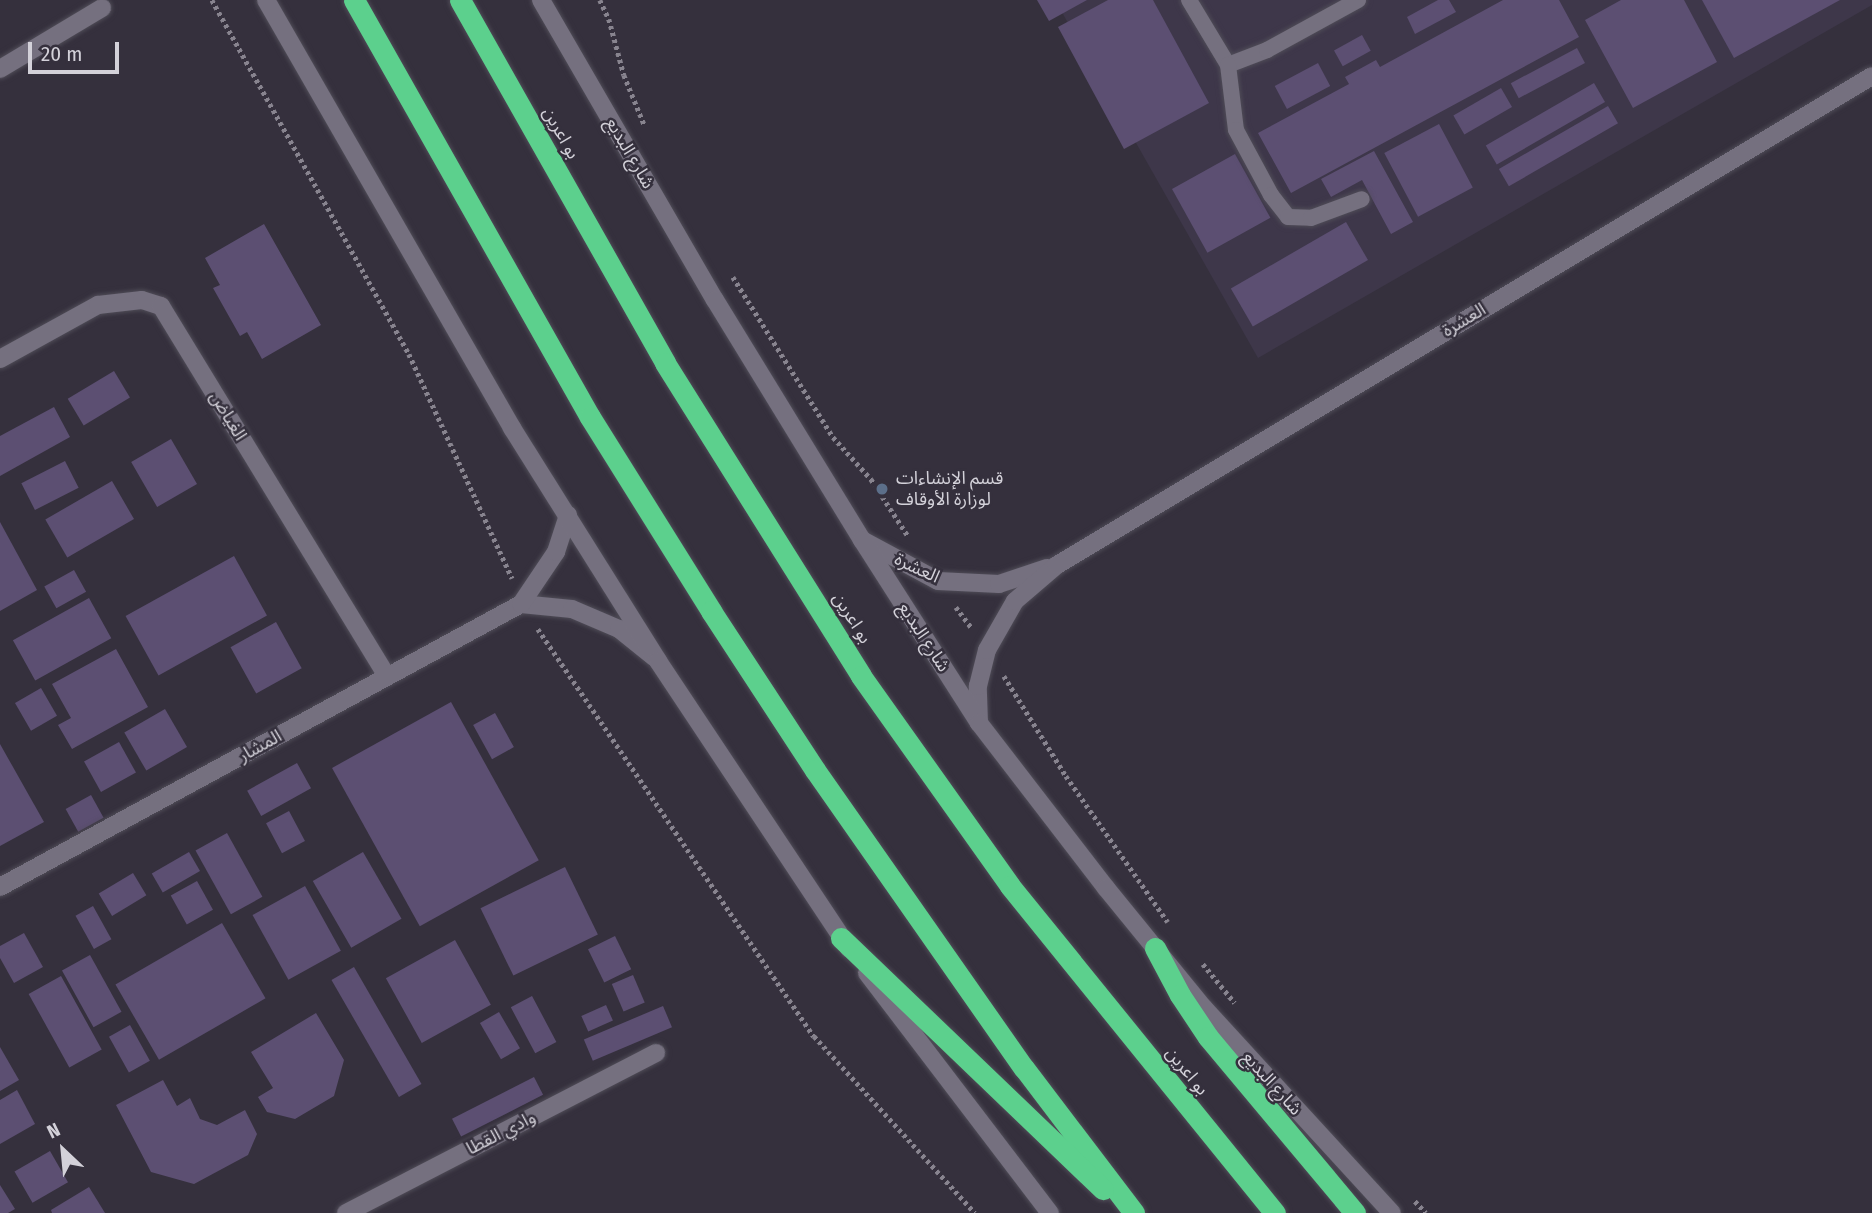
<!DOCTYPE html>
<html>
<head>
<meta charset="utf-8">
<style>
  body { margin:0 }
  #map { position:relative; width:1872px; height:1213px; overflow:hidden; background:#35303d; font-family:"Fira Sans Condensed","Noto Sans Arabic",sans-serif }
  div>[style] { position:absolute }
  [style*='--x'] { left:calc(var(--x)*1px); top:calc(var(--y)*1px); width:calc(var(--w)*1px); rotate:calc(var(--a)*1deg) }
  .built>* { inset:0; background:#3e374a }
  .building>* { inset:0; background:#5c4f72; transform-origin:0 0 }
  .path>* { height:4.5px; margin-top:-2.25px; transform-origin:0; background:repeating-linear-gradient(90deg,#88848f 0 3.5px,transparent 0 7px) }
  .roads { filter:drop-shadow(0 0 2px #4f4c57) drop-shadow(0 0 2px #4f4c57) }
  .lane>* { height:16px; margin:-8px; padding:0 8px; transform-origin:8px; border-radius:8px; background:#75707f }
  .street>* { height:18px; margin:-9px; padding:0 9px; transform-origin:9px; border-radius:9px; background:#75707f }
  .secondary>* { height:18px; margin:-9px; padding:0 9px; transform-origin:9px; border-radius:9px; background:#75707f }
  .highway>* { height:21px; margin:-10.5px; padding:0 10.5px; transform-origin:10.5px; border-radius:10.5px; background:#5cd08d }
  .dots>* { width:19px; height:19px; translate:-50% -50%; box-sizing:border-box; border:4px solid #35303d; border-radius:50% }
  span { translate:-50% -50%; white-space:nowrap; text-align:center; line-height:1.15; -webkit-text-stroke:5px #35303d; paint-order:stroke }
  .street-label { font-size:18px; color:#d3d1d9 }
  .poi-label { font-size:18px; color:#d3d1d9 }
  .left { translate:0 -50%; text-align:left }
  .north { position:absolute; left:28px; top:1115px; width:70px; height:70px; -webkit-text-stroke:5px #35303d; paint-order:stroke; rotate:334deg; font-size:19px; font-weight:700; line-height:28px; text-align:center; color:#d3d1d9 }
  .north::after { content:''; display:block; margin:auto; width:24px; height:32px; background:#d3d1d9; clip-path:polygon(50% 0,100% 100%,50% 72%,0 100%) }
  .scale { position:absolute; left:28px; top:42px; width:91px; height:32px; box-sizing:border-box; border:4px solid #d3d1d9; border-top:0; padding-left:9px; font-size:21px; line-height:24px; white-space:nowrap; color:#d3d1d9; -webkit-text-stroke:5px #35303d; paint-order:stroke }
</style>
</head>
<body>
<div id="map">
  <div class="built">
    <i style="clip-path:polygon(1055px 0,1872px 0,1872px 5px,1258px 358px)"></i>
  </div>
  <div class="building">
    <i style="clip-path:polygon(1037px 0,1087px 0,1049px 21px)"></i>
    <i style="clip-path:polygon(1108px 0,1153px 0,1209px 103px,1124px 149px,1058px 27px)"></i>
    <i style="clip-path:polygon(1438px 0,1449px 0,1456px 12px,1415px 34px,1407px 17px)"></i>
    <i style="clip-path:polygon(1503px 0,1559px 0,1579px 37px,1291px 193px,1258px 133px,1349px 84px,1345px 77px,1376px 60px,1380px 67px)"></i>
    <i style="clip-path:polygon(1621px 0,1684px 0,1717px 62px,1633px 108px,1585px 20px)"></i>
    <i style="clip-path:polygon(1702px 0,1840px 0,1734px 58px)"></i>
    <i style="left:1362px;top:35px;width:18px;height:32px;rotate:61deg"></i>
    <i style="left:1577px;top:48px;width:17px;height:75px;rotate:62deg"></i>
    <i style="left:1318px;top:63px;width:26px;height:49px;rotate:62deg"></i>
    <i style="left:1594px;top:83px;width:22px;height:125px;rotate:60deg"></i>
    <i style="left:1501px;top:88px;width:22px;height:55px;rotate:60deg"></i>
    <i style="left:1608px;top:106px;width:20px;height:126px;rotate:60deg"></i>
    <i style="left:1439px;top:124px;width:72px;height:62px;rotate:62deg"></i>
    <i style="clip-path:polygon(1374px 151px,1413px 222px,1391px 234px,1362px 180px,1331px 197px,1321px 179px)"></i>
    <i style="left:1235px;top:154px;width:73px;height:72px;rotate:61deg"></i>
    <i style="left:1346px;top:222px;width:44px;height:133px;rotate:60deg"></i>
    <i style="clip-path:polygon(264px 224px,321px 325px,262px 359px,247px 332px,240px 336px,213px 288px,220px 285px,205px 258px)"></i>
    <i style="left:114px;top:371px;width:31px;height:54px;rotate:59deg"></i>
    <i style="clip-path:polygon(54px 407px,70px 437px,0 476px,0 436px)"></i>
    <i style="left:171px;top:439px;width:52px;height:46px;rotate:60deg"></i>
    <i style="left:65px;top:461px;width:30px;height:49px;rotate:63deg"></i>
    <i style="left:112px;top:481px;width:44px;height:77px;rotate:60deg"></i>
    <i style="clip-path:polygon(0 522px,37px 590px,0 611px)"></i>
    <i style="left:234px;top:556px;width:68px;height:124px;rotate:61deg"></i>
    <i style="left:74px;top:570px;width:25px;height:34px;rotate:61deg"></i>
    <i style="left:89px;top:598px;width:46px;height:87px;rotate:61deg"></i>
    <i style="left:276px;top:622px;width:53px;height:52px;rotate:61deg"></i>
    <i style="clip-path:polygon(116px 649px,148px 707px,72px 749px,58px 725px,71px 718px,52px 684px)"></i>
    <i style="left:41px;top:688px;width:32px;height:30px;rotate:60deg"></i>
    <i style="left:451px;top:702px;width:181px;height:136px;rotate:61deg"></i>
    <i style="left:165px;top:709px;width:44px;height:47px;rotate:60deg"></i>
    <i style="left:495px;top:713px;width:39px;height:25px;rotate:61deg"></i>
    <i style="left:119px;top:742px;width:35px;height:40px;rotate:61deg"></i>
    <i style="clip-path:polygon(0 744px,44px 822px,0 846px)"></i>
    <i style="left:297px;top:763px;width:29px;height:57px;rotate:61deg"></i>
    <i style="left:91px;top:795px;width:26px;height:29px;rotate:61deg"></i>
    <i style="left:289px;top:811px;width:34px;height:26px;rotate:62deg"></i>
    <i style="left:227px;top:833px;width:73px;height:36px;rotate:61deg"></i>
    <i style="left:189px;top:852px;width:22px;height:43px;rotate:60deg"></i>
    <i style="left:363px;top:852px;width:77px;height:58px;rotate:60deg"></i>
    <i style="left:565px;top:867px;width:75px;height:94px;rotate:64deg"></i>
    <i style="left:133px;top:873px;width:26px;height:40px;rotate:59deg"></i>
    <i style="left:197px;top:881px;width:33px;height:30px;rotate:61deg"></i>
    <i style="left:305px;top:886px;width:74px;height:60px;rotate:61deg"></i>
    <i style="left:93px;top:906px;width:38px;height:20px;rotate:61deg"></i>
    <i style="left:222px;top:923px;width:87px;height:123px;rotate:60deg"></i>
    <i style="clip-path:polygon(24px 933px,43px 967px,14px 983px,0 958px,0 946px)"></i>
    <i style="left:615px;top:936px;width:37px;height:30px;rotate:64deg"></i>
    <i style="left:455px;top:940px;width:74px;height:79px;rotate:61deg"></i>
    <i style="left:90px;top:955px;width:65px;height:32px;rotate:61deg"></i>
    <i style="left:354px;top:967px;width:135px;height:26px;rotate:60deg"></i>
    <i style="left:633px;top:975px;width:30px;height:23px;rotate:67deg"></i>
    <i style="left:61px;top:976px;width:84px;height:37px;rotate:61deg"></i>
    <i style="left:532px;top:996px;width:52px;height:24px;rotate:62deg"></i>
    <i style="left:606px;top:1005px;width:17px;height:27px;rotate:66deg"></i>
    <i style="left:663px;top:1006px;width:23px;height:86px;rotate:67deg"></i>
    <i style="left:499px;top:1012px;width:42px;height:22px;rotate:60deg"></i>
    <i style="clip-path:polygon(316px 1013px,344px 1060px,334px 1096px,295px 1119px,267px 1112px,258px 1097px,273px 1088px,251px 1052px)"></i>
    <i style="left:130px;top:1025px;width:41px;height:24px;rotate:61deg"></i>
    <i style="clip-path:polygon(0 1047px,19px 1080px,0 1091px)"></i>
    <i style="left:534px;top:1077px;width:20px;height:92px;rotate:63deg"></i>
    <i style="clip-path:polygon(163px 1080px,177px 1106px,190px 1098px,200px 1119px,217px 1125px,245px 1110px,257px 1134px,248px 1155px,194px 1184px,151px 1172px,116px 1105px)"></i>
    <i style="clip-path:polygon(17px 1090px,35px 1124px,0 1144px,0 1100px)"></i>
    <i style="left:50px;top:1151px;width:36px;height:41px;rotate:60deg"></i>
    <i style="clip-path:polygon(0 1185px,15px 1209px,8px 1213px,0 1213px)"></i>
    <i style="clip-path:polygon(89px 1187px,105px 1213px,52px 1213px,51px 1210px)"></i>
  </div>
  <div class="path">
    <i style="--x:212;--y:0;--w:405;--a:60.9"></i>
    <i style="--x:409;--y:354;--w:247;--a:65.3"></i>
    <i style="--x:600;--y:0;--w:21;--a:65"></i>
    <i style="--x:609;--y:19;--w:58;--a:75"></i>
    <i style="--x:624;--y:75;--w:53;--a:67.8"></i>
    <i style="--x:733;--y:277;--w:189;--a:58"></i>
    <i style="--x:833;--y:437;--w:57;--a:47.9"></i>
    <i style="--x:871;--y:479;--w:68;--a:57"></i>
    <i style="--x:956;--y:607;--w:26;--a:53"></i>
    <i style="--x:538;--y:629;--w:492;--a:55.9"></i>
    <i style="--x:814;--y:1036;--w:239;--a:47.7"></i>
    <i style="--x:1004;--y:676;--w:118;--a:58.2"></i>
    <i style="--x:1066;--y:776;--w:178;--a:55.1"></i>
    <i style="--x:1203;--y:964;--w:50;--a:50.6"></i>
    <i style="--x:1415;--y:1201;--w:16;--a:47"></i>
  </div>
  <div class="roads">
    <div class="lane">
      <i style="--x:1189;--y:0;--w:76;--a:59"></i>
      <i style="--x:1228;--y:65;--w:42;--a:-21"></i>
      <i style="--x:1267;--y:50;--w:104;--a:-28.8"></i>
      <i style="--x:1228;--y:65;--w:65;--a:83"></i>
      <i style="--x:1236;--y:130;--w:74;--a:61.7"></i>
      <i style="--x:1271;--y:195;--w:28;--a:52"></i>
      <i style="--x:1288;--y:217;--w:23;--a:2"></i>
      <i style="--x:1311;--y:218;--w:54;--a:-20.4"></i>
    </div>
    <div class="street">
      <i style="--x:0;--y:69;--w:119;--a:-30.9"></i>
      <i style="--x:0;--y:359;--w:112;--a:-28.9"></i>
      <i style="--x:98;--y:305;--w:44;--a:-6.5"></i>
      <i style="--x:142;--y:300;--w:20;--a:18"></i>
      <i style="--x:161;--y:306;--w:434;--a:58.6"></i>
      <i style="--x:862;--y:540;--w:86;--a:28.3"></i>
      <i style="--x:938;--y:581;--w:61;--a:2.8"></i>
      <i style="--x:999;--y:584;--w:51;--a:-18.4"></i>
      <i style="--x:521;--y:604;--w:51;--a:5.6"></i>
      <i style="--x:572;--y:609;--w:51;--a:23.1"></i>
      <i style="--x:619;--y:629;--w:45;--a:38.7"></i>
      <i style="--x:979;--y:723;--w:37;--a:-92"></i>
      <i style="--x:978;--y:686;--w:37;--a:-76"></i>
      <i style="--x:987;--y:650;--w:56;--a:-60.3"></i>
      <i style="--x:1015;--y:601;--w:55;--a:-40.6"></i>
      <i style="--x:1057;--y:565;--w:950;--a:-30.96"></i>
      <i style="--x:0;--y:887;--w:593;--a:-28.51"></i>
      <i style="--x:521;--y:604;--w:63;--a:-56.1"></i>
      <i style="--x:556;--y:552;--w:39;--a:-72"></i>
      <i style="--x:346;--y:1213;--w:349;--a:-27.3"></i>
    </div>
    <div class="secondary">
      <i style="--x:266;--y:0;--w:494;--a:60.1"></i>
      <i style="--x:512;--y:428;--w:275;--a:57.9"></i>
      <i style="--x:658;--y:661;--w:345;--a:56.4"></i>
      <i style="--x:541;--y:0;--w:347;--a:59.9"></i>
      <i style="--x:715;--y:300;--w:281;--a:58.5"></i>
      <i style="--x:862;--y:540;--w:217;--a:57.4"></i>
      <i style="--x:979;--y:723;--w:208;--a:52.4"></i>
      <i style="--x:1106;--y:888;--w:155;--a:50.8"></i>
      <i style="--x:1204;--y:1008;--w:278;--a:47.5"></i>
      <i style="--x:867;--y:973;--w:302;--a:52.7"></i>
    </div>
    <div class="highway">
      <i style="--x:354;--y:0;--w:479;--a:60.5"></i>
      <i style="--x:590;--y:417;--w:229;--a:58"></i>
      <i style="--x:711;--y:611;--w:190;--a:56.8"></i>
      <i style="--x:815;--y:770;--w:364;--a:55"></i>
      <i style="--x:1024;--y:1068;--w:182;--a:52.8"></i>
      <i style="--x:460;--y:0;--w:417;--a:60.5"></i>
      <i style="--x:665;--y:363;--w:369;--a:57.9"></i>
      <i style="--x:861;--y:676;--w:257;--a:54.6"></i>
      <i style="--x:1010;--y:886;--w:421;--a:51"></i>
      <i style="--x:841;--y:938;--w:363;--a:43.8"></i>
      <i style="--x:1155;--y:948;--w:53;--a:62"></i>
      <i style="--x:1180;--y:995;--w:50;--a:56.3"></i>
      <i style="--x:1208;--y:1037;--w:229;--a:50.1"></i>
    </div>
  </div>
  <div class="dots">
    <i style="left:882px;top:489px;background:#5c6f8a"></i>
  </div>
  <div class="street-label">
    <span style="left:561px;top:133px;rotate:61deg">بو اعرين</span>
    <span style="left:630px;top:153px;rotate:60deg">شارع البديع</span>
    <span style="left:1464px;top:320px;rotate:-31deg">العشرة</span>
    <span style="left:228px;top:416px;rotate:59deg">الغياض</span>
    <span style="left:917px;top:568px;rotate:25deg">العشرة</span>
    <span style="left:852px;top:618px;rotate:58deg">بو اعرين</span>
    <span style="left:924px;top:637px;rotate:57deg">شارع البديع</span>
    <span style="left:260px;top:746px;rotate:-29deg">المشار</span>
    <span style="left:1187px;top:1071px;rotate:51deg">بو اعرين</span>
    <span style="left:1272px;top:1083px;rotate:48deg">شارع البديع</span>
    <span style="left:501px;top:1133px;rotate:-27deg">وادي القطا</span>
  </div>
  <div class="poi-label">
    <span class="left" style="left:896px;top:489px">قسم الإنشاءات<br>لوزارة الأوقاف</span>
  </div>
  <div class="north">N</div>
  <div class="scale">20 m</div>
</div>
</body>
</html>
